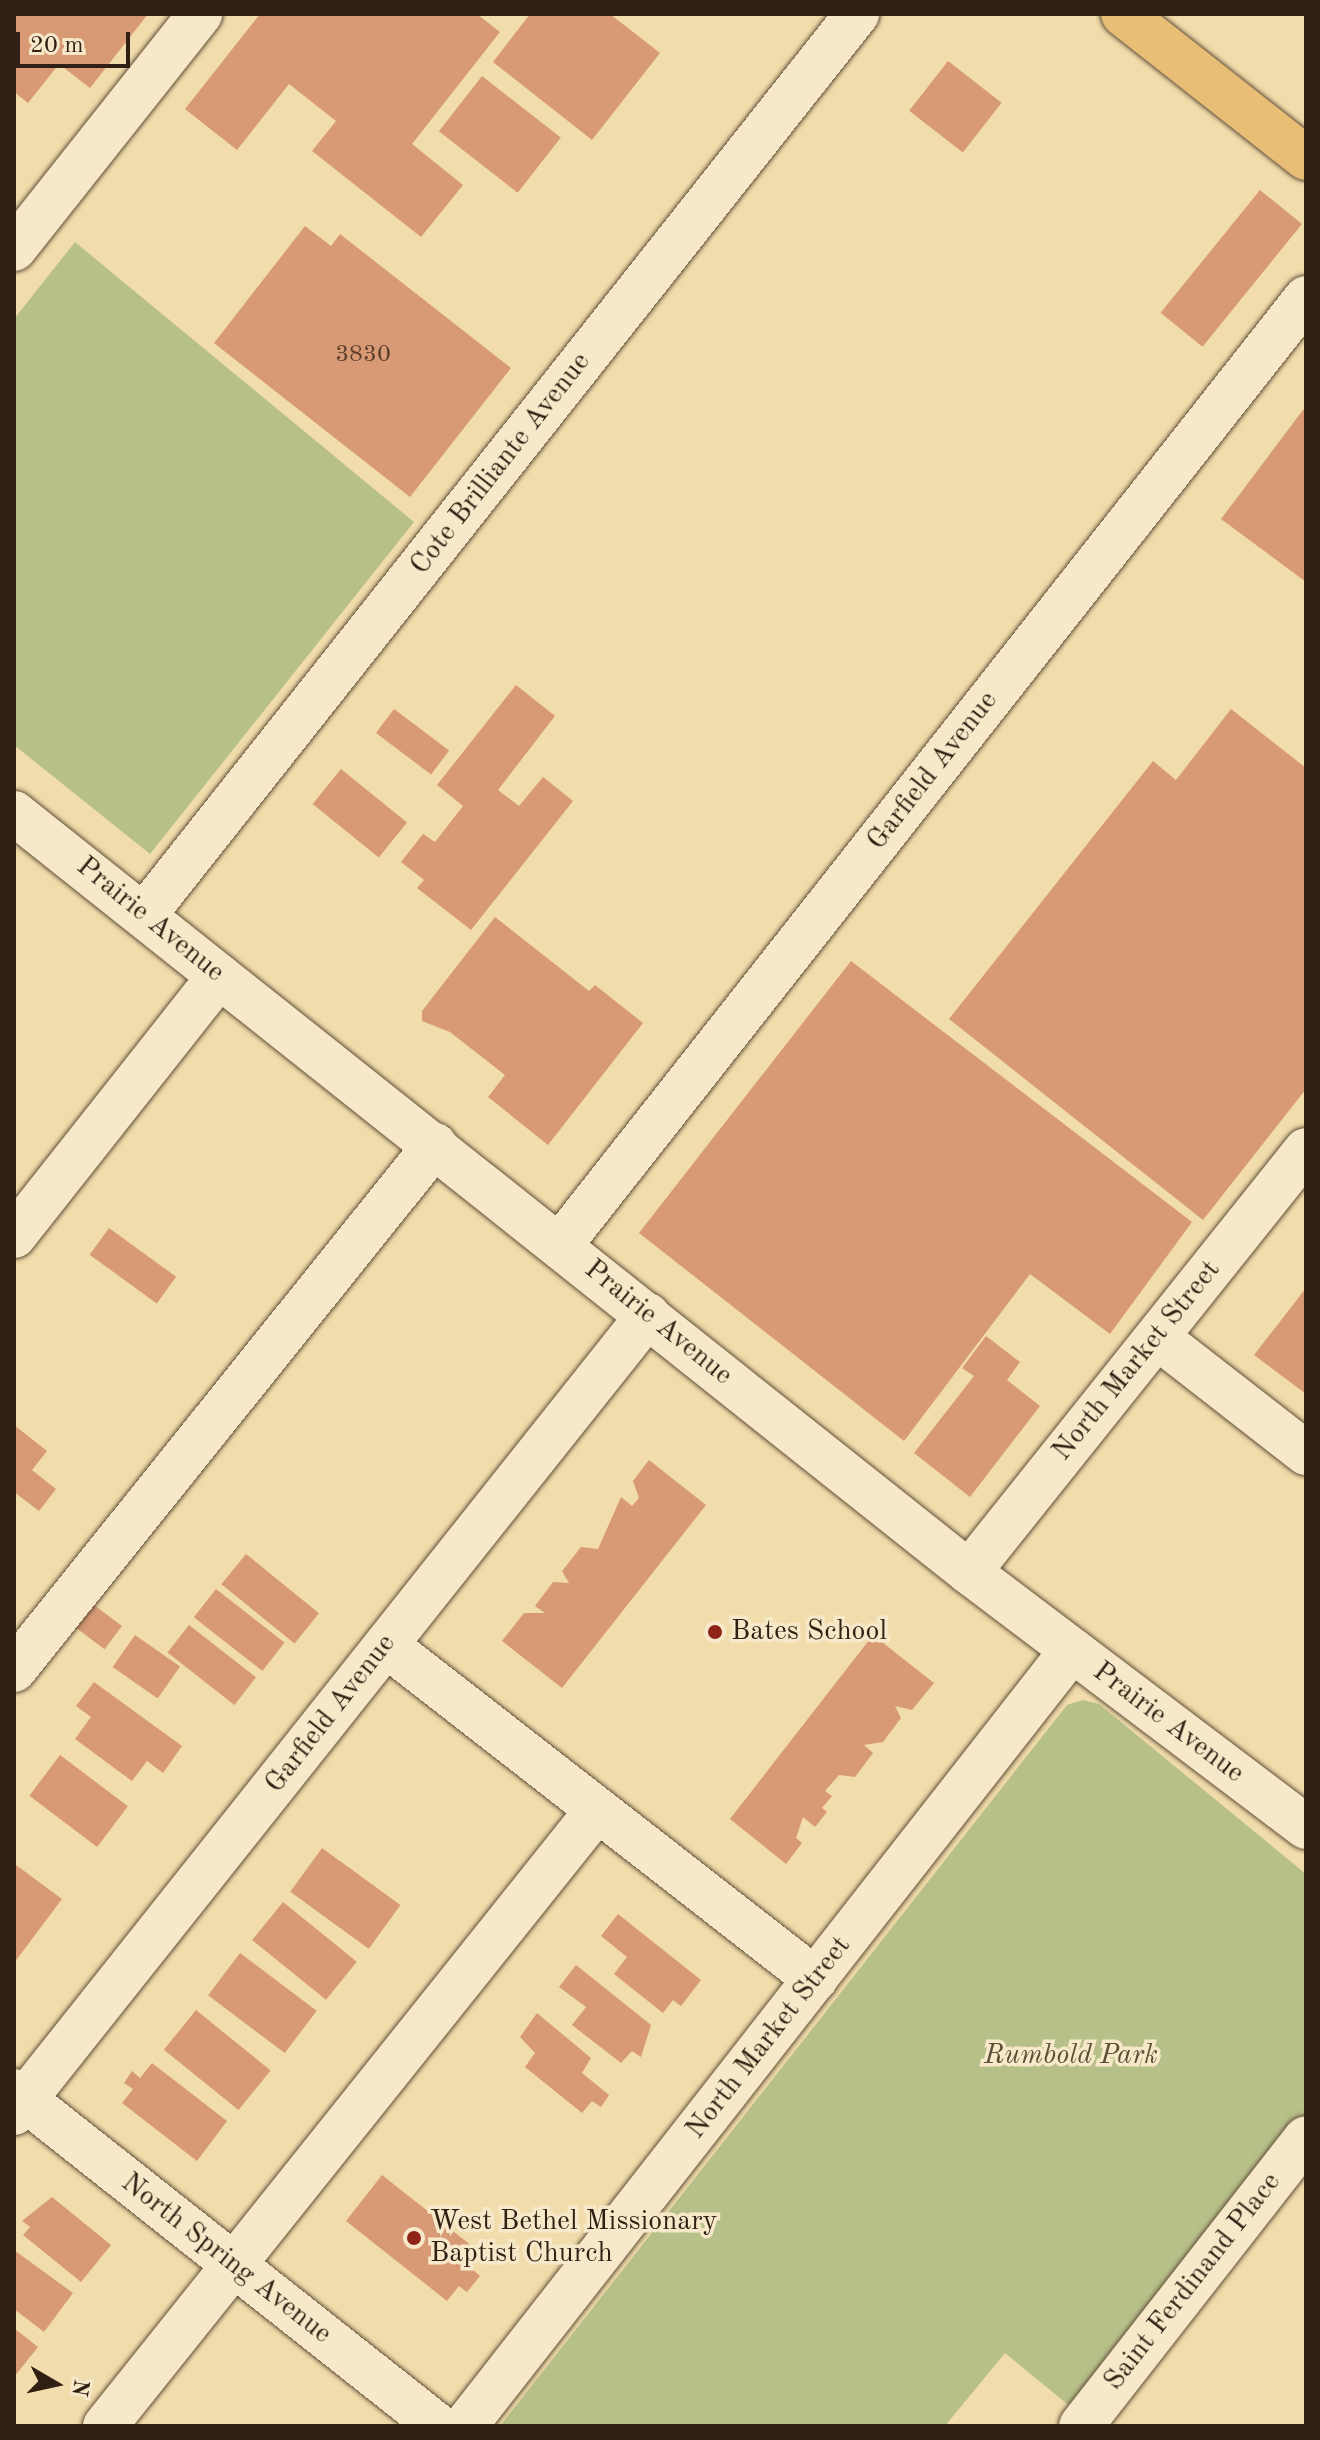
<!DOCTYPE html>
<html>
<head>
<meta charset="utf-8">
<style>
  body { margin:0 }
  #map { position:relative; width:1320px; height:2440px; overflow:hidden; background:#f1dcab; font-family:"Old Standard TT",serif }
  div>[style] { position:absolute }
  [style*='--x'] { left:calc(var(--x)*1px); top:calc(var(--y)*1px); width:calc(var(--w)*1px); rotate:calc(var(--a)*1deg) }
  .green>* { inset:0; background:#b8c08a }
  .building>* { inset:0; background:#d89a75; transform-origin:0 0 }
  .roads { filter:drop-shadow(0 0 2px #614e39) drop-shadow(0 0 2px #614e39) }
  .minor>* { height:44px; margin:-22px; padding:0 22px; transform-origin:22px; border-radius:22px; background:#f6e8c8 }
  .major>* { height:44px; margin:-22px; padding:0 22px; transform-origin:22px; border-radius:22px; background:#e8be76 }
  .dots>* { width:22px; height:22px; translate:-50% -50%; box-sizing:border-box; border:4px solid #f6e8c8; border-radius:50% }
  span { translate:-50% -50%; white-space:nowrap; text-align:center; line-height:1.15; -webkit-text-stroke:7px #f6e8c8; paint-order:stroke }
  .number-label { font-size:24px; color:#5b3e2c }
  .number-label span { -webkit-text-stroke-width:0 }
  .street-label { font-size:28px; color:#311f13 }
  .poi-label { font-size:28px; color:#311f13 }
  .left { translate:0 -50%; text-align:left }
  .park-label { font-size:28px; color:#5a4f37; font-style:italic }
  .frame { position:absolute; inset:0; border:16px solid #311f13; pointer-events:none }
  .north { position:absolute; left:16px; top:2344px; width:80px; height:80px; -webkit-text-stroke:6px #f6e8c8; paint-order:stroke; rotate:99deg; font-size:22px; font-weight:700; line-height:32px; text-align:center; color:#311f13 }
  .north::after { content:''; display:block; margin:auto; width:28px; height:36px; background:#311f13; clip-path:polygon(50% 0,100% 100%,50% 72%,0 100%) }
  .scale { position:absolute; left:16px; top:32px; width:114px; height:36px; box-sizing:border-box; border:4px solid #311f13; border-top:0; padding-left:10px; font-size:24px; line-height:28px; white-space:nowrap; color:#311f13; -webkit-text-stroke:6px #f6e8c8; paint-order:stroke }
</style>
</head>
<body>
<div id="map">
  <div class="green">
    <i style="clip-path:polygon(75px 242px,414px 522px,150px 854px,14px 745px,14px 319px)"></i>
    <i style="clip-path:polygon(1083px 1700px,1099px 1704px,1306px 1874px,1306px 2115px,1072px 2408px,1005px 2353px,945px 2426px,500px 2426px,1067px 1705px)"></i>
  </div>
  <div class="building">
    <i style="clip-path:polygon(14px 14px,148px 14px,90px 88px,59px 64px,28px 103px,14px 92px)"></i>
    <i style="clip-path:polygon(260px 14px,477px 14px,500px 32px,412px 144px,463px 185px,421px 237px,312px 151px,336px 121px,289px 84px,237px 150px,185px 109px)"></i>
    <i style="clip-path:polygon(530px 14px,610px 14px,660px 53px,592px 140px,493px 62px)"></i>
    <i style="left:948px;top:61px;width:68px;height:63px;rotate:38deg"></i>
    <i style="left:482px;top:76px;width:100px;height:70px;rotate:38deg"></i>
    <i style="left:1260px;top:190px;width:54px;height:158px;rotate:39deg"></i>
    <i style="clip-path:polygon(305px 226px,331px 246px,340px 234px,511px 368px,410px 497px,214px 343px)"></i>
    <i style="clip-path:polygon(1306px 406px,1306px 582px,1221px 519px)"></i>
    <i style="clip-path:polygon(516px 685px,555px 716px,498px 790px,519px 806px,543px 777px,573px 801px,471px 930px,417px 888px,424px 880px,401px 862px,423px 834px,435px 842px,463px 806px,437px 785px)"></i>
    <i style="left:394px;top:709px;width:69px;height:30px;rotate:37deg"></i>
    <i style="clip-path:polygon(1231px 709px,1306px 768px,1306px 1089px,1203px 1220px,949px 1019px,1153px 761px,1176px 780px)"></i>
    <i style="left:341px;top:769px;width:85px;height:45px;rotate:39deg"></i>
    <i style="clip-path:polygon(495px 917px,589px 991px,595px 985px,643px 1023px,548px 1145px,488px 1097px,505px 1075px,450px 1032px,422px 1021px,422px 1011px)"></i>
    <i style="clip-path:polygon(851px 961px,1192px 1222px,1110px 1334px,1030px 1274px,904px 1441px,639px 1233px)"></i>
    <i style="left:109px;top:1228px;width:83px;height:33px;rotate:36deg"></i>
    <i style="clip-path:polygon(1306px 1288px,1306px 1394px,1254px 1355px)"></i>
    <i style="clip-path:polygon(986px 1336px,1020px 1362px,1007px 1380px,1040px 1406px,970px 1497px,914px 1453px,974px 1376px,962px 1368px)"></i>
    <i style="clip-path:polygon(14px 1425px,47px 1451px,32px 1470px,56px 1489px,39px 1511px,14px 1492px)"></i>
    <i style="clip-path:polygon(649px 1460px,706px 1505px,562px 1688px,502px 1641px,524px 1613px,545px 1613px,535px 1606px,553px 1582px,569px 1583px,562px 1571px,581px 1547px,598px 1549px,621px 1497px,632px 1506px,639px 1498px,633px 1481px)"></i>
    <i style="left:246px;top:1554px;width:94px;height:39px;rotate:39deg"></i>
    <i style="left:216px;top:1589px;width:87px;height:36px;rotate:38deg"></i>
    <i style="left:94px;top:1605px;width:35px;height:29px;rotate:37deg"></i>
    <i style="left:189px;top:1625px;width:85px;height:35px;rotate:38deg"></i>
    <i style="left:135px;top:1635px;width:55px;height:39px;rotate:35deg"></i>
    <i style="clip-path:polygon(873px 1635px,934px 1683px,912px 1710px,895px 1706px,901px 1718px,883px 1742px,864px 1745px,873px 1753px,855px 1777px,839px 1775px,825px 1791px,832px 1796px,822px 1808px,827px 1812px,815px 1827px,803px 1817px,796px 1838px,802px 1843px,786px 1864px,730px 1819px)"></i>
    <i style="clip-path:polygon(94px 1682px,182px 1746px,163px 1773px,147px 1761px,132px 1781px,75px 1739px,91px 1717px,76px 1706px)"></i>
    <i style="left:60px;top:1755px;width:85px;height:51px;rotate:37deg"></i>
    <i style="left:322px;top:1848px;width:97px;height:54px;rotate:36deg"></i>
    <i style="clip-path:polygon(16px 1865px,62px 1899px,14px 1963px,14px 1868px)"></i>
    <i style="left:283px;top:1902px;width:95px;height:49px;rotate:39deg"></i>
    <i style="clip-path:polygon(618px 1914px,701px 1980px,681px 2006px,673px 2000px,663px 2013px,614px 1974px,627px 1957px,601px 1936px)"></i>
    <i style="left:240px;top:1953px;width:96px;height:53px;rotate:37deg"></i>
    <i style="clip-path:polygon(576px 1965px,651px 2025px,641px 2057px,632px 2051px,621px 2063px,572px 2025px,586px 2007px,559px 1987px)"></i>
    <i style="left:196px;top:2010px;width:96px;height:51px;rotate:39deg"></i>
    <i style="clip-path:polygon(537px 2013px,591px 2058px,582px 2073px,609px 2095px,601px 2107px,592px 2101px,582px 2113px,525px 2067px,535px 2053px,520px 2037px)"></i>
    <i style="clip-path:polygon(152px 2063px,227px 2121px,197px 2161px,122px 2103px,133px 2089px,124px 2083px,132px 2071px,140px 2078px)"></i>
    <i style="clip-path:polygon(382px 2175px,482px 2254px,471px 2268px,480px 2276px,467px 2292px,459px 2286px,447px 2301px,346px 2221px)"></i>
    <i style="clip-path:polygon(52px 2197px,111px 2245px,81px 2282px,23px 2235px,30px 2227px,22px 2221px)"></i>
    <i style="clip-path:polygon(14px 2250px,73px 2293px,44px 2332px,14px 2309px)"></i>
    <i style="clip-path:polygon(14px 2328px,38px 2347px,14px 2377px)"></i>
  </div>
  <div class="roads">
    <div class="minor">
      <i style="--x:14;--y:249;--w:300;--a:-51.6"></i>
      <i style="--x:14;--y:813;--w:1220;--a:38.48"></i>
      <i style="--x:969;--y:1572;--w:423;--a:37.1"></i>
      <i style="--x:145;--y:914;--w:1148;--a:-51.65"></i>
      <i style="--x:14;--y:1236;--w:331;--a:-51.7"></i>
      <i style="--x:561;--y:1244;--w:1204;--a:-51.78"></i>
      <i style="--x:1157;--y:1337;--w:189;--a:37.9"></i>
      <i style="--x:969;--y:1572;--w:540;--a:-51.39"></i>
      <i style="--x:386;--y:1645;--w:544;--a:37.9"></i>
      <i style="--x:14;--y:1670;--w:673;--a:-51.27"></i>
      <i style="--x:14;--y:2091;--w:540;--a:38.31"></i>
      <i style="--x:14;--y:2113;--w:1019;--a:-51.53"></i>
      <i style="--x:105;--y:2426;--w:783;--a:-51.37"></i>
      <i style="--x:465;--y:2426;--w:985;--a:-51.97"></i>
      <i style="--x:1081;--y:2426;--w:365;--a:-52"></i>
    </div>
    <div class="major">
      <i style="--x:1123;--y:14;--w:233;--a:38.2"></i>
    </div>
  </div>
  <div class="dots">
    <i style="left:715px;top:1632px;background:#8f2418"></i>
    <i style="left:414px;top:2238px;background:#8f2418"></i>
  </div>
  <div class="number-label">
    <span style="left:363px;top:356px">3830</span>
  </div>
  <div class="street-label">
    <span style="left:501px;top:464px;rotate:-52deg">Cote Brilliante Avenue</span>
    <span style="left:933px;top:771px;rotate:-52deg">Garfield Avenue</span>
    <span style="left:150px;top:920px;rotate:39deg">Prairie Avenue</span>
    <span style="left:658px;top:1323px;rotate:39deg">Prairie Avenue</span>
    <span style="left:1137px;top:1361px;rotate:-51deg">North Market Street</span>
    <span style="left:331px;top:1714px;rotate:-52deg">Garfield Avenue</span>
    <span style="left:1168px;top:1723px;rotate:37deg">Prairie Avenue</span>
    <span style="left:769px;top:2038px;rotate:-52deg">North Market Street</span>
    <span style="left:226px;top:2259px;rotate:38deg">North Spring Avenue</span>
    <span style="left:1193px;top:2282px;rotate:-52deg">Saint Ferdinand Place</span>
  </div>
  <div class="poi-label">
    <span class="left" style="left:731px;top:1632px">Bates School</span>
    <span class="left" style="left:430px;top:2238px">West Bethel Missionary<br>Baptist Church</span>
  </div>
  <div class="park-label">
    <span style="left:1071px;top:2056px">Rumbold Park</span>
  </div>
  <div class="frame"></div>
  <div class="north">N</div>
  <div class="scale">20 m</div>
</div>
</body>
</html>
